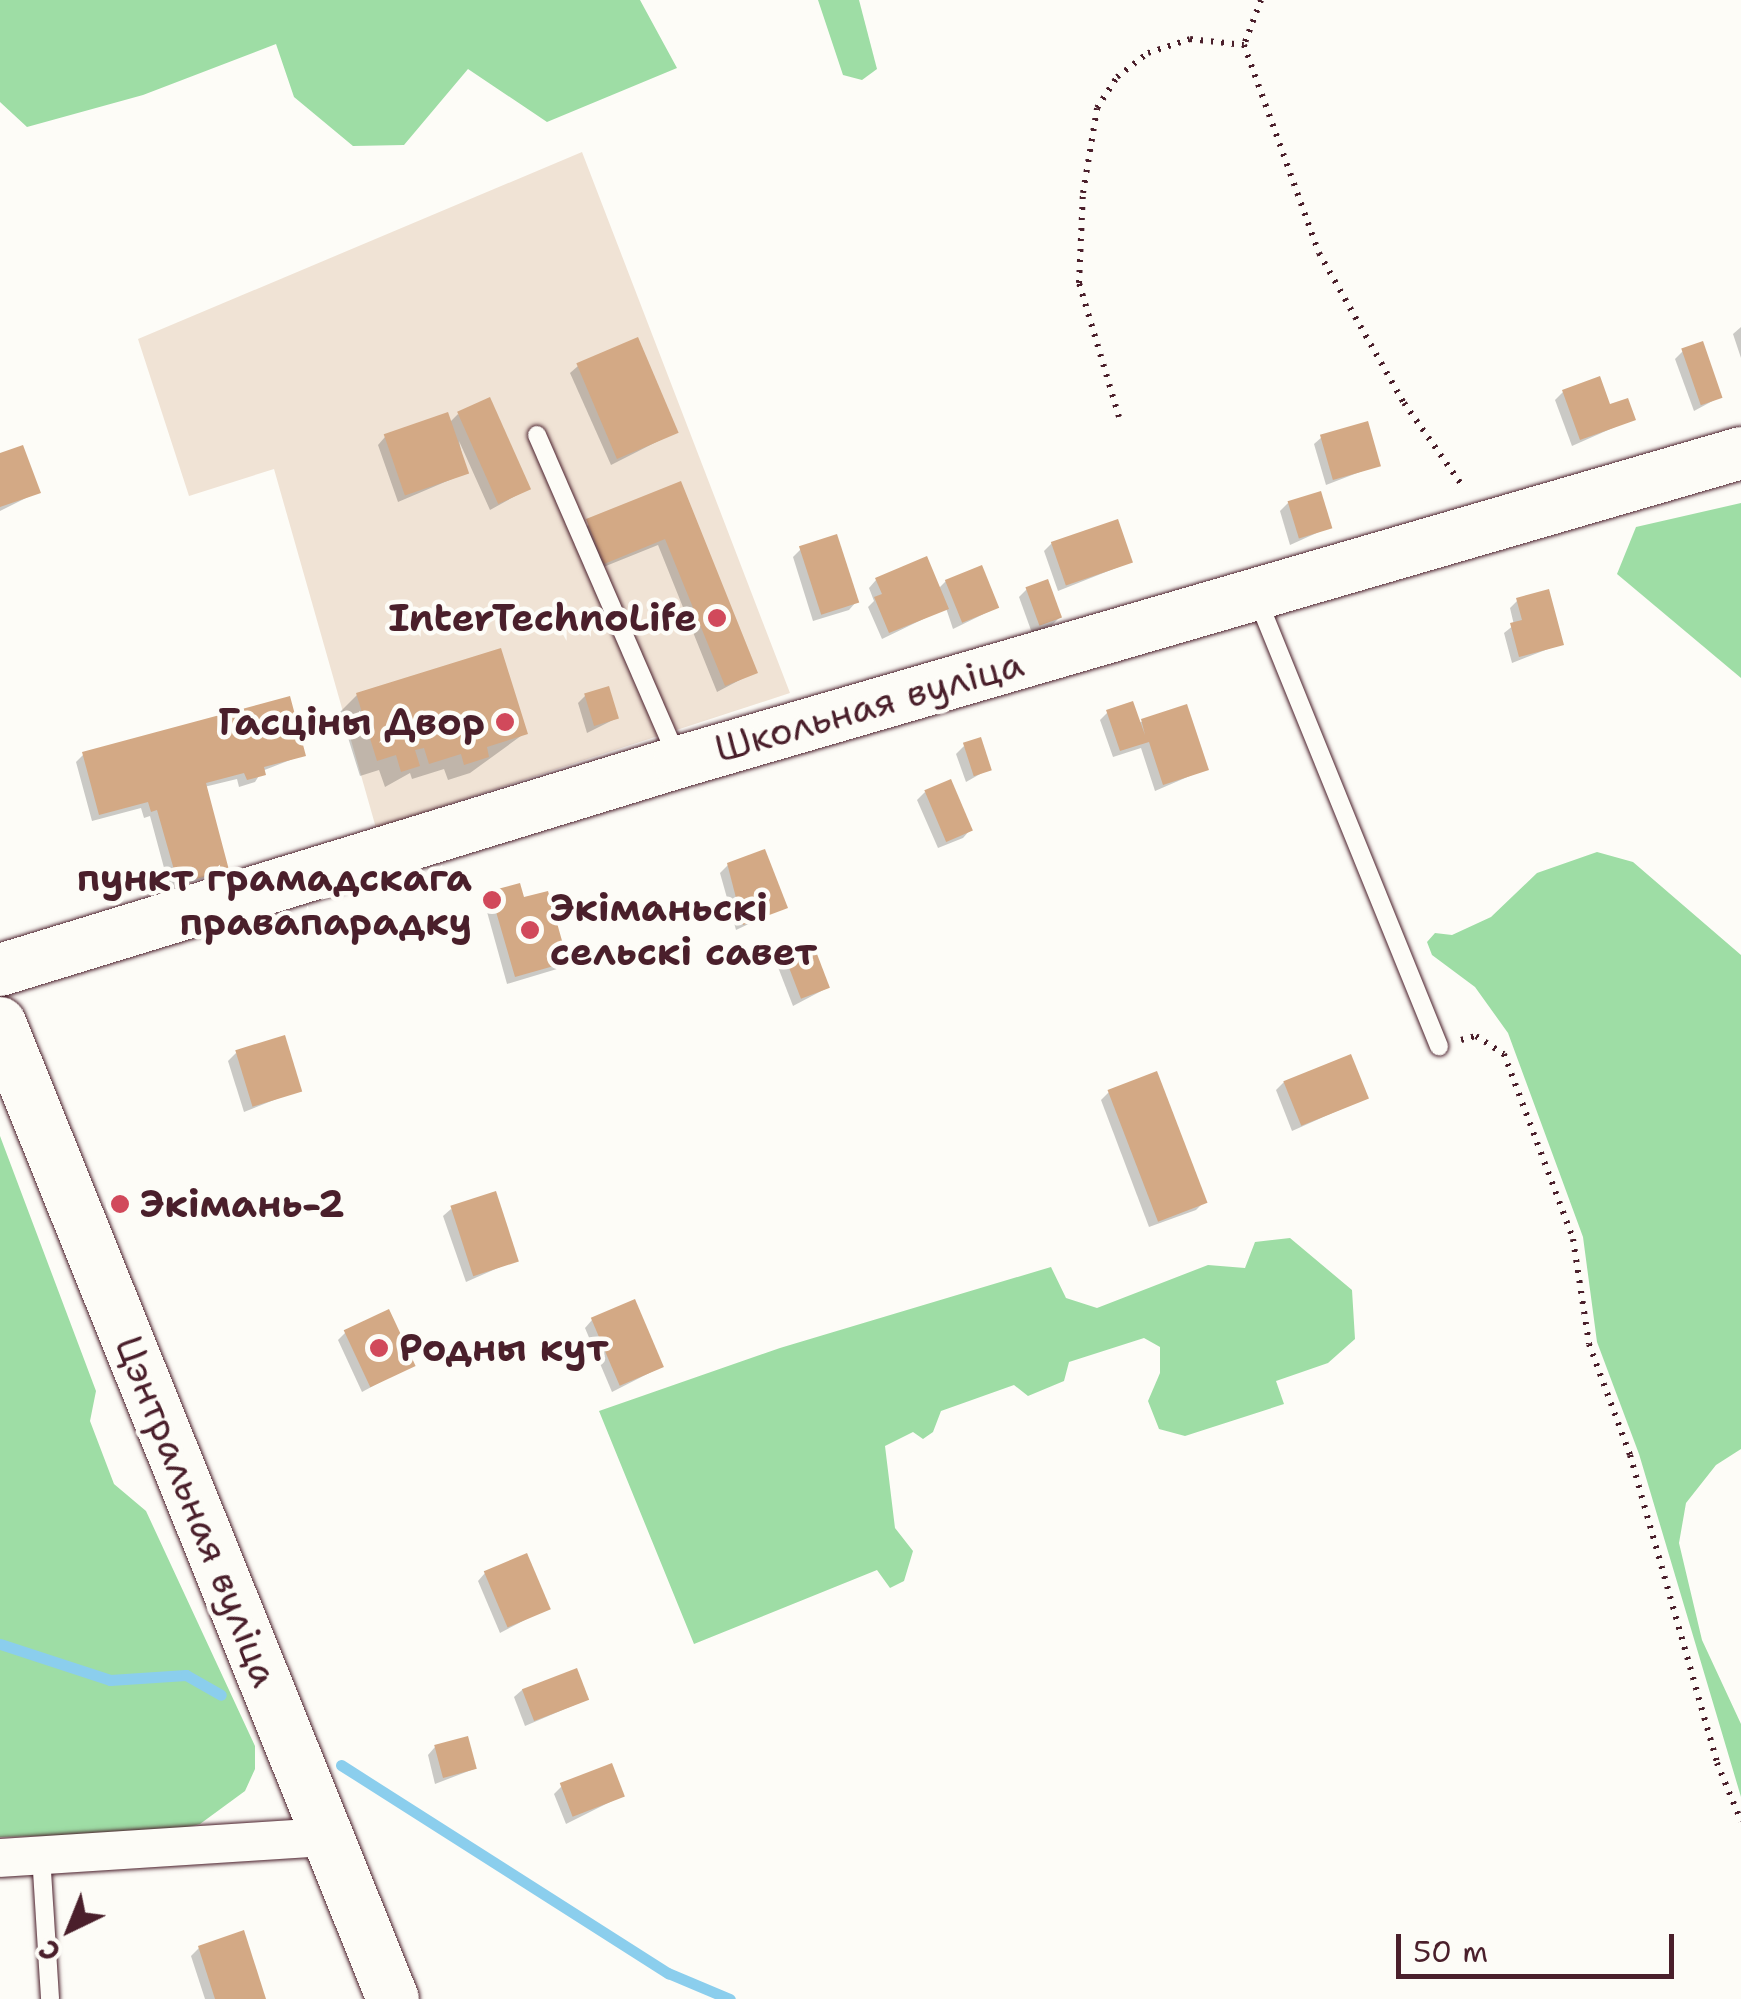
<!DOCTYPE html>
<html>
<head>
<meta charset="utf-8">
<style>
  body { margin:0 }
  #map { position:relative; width:1741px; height:1999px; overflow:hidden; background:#fdfcf7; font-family:"Shantell Sans",sans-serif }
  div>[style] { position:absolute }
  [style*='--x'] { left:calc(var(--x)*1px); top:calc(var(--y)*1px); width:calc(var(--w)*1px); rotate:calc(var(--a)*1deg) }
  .built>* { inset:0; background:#f0e3d5 }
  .green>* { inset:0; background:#9edda5 }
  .shadow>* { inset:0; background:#0003 }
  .stream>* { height:11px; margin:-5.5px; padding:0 5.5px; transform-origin:5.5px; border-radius:5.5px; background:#8bceed }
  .building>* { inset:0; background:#d3a985; transform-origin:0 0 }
  .path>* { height:6px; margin-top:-3px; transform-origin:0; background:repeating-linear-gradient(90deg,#4a1f2b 0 2.5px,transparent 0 10.5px) }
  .roads { filter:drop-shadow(0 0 2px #4a1f2b) drop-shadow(0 0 2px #4a1f2b) }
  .lane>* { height:18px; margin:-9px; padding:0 9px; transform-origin:9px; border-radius:9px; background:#fdfcf7 }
  .street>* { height:38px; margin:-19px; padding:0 19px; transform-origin:19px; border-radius:19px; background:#fdfcf7 }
  .secondary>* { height:52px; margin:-26px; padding:0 26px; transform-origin:26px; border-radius:26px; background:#fdfcf7 }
  .dots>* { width:28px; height:28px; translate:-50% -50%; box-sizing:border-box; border:5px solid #fdfcf7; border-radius:50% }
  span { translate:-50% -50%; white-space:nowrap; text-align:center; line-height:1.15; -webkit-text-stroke:9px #fdfcf7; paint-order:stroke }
  .poi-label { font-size:38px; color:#4a1f2b; font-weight:700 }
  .right { translate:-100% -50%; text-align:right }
  .left { translate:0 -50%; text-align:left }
  .street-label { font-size:38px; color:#4a1f2b }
  .north { position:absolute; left:20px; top:1879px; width:100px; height:100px; -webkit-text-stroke:8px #fdfcf7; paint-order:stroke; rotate:223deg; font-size:28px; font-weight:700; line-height:40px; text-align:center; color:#4a1f2b }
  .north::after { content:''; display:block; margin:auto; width:35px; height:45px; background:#4a1f2b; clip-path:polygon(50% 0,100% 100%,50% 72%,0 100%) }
  .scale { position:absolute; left:1396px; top:1934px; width:278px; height:45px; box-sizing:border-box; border:5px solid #4a1f2b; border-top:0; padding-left:12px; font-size:30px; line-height:35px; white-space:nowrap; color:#4a1f2b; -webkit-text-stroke:8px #fdfcf7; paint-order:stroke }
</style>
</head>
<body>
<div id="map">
  <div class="built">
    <i style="clip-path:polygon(582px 152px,790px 693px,376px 828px,274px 469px,189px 496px,138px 339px)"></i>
  </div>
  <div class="green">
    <i style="clip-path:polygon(0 0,640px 0,677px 68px,547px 122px,468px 69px,404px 145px,353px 146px,294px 97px,276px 44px,143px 95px,27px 127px,0 102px)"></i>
    <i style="clip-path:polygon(818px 0,859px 0,877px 69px,862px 80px,843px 75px)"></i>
    <i style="clip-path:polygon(1741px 503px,1741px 678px,1617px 574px,1636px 527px)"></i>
    <i style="clip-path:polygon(1597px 852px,1633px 862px,1741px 955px,1741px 1449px,1716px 1465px,1686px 1503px,1679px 1543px,1702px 1640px,1741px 1724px,1741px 1797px,1639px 1454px,1597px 1342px,1583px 1237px,1508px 1033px,1475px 987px,1432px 955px,1427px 942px,1435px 933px,1452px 935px,1491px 917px,1537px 873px)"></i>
    <i style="clip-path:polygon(0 1136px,96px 1391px,90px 1421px,114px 1484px,146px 1511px,255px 1746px,255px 1769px,245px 1791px,200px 1824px,165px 1833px,0 1837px)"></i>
    <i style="clip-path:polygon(1290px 1238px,1352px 1290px,1355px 1339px,1328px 1363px,1276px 1381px,1284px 1404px,1185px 1436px,1159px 1429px,1148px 1401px,1160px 1373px,1160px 1347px,1144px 1338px,1069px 1362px,1064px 1381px,1028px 1396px,1014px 1385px,941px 1411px,933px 1432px,923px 1439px,913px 1432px,885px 1446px,895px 1528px,913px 1551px,904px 1581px,890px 1588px,877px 1570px,694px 1644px,599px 1411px,780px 1348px,1051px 1267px,1066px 1298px,1097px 1308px,1208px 1265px,1245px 1268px,1255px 1242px)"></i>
  </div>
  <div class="shadow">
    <i style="clip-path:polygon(1741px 327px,1741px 358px,1733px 334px)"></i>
    <i style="clip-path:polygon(1683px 351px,1720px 397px,1694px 411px,1675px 359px)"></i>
    <i style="clip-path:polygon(578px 366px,676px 432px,611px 465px,570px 373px)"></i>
    <i style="clip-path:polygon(1563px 392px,1608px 407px,1633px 419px,1572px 446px,1555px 400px)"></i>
    <i style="clip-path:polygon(458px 414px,528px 489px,490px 510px,459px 441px,466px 473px,398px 502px,378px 445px,385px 437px,449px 423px)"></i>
    <i style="clip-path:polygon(1322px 437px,1378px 465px,1326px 485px,1314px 444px)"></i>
    <i style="clip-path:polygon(0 456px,38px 492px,0 511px)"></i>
    <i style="clip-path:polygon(680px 484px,755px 672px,717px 692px,658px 545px,596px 570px,580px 529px)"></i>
    <i style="clip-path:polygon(1288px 503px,1330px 527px,1290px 545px,1280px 511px)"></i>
    <i style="clip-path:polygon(1052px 543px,1131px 562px,1058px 591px,1044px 551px)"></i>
    <i style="clip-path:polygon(801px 549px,856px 602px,849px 610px,813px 621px,793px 557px)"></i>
    <i style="clip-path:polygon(876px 580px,938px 589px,946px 581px,996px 608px,953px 629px,946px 608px,882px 639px,868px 607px,874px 601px,869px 588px)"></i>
    <i style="clip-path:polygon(1027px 589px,1059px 618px,1052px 625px,1032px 633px,1019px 597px)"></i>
    <i style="clip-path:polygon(1517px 601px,1561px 644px,1512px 663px,1504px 633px,1514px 625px,1510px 608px)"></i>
    <i style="clip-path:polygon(357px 695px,525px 733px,470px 773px,448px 780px,444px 769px,412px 779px,410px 773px,385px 787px,379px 770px,360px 776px,340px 712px)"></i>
    <i style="clip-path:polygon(586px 695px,617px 718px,587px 733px,578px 703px)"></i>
    <i style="clip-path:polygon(1186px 707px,1206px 769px,1155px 791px,1141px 748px,1113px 757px,1100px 720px,1108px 712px,1138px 723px)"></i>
    <i style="clip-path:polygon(964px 746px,989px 769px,966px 782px,956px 754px)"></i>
    <i style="clip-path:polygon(84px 754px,303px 755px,262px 771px,255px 782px,239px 787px,237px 779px,204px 787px,226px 870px,170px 890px,150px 816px,144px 818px,141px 808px,92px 821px,76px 762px)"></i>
    <i style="clip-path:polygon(925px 792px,970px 830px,963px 838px,938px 848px,917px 800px)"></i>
    <i style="clip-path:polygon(728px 865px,785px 907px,736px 930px,720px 873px)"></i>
    <i style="clip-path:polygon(491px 894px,523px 900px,565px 962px,557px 969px,507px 984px,484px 901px)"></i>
    <i style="clip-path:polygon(784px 954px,827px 988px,793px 1006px,776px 962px)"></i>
    <i style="clip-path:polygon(236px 1053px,299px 1090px,244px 1112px,228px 1061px)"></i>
    <i style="clip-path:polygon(1284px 1082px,1366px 1098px,1292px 1131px,1276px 1090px)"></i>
    <i style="clip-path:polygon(1109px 1092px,1204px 1202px,1196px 1210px,1149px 1227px,1101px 1100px)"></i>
    <i style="clip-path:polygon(451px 1209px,516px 1260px,466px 1282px,443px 1216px)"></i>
    <i style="clip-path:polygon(592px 1320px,661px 1367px,612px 1392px,585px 1328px)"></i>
    <i style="clip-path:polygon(346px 1332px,412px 1365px,362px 1392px,338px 1340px)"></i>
    <i style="clip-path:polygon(485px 1573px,548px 1608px,500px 1633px,478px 1581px)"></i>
    <i style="clip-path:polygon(522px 1690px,586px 1700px,525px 1726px,514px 1697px)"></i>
    <i style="clip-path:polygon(435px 1747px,474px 1769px,435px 1784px,428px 1755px)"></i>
    <i style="clip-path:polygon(561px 1787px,622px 1796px,566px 1824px,554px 1794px)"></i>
    <i style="clip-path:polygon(199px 1948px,264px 1999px,205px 1999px,191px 1956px)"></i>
  </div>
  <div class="stream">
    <i style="--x:0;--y:1644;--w:116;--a:18.1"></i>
    <i style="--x:110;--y:1680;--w:76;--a:-3.8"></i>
    <i style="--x:186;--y:1675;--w:40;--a:29.7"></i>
    <i style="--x:341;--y:1765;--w:388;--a:32.5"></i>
    <i style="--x:668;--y:1973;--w:67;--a:22.8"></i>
  </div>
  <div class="building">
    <i style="left:638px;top:337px;width:104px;height:67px;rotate:67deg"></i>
    <i style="left:1703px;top:341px;width:60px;height:23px;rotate:71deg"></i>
    <i style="clip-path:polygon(1600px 376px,1610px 404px,1628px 398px,1636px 420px,1580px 440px,1562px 390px)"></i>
    <i style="left:490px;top:397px;width:101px;height:36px;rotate:66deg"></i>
    <i style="left:448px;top:412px;width:65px;height:68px;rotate:71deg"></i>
    <i style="left:1368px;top:421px;width:47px;height:50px;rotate:74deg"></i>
    <i style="clip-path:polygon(23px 445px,41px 493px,0 507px,0 453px)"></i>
    <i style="clip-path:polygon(681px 481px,758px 673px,725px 686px,665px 539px,604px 564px,586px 519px)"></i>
    <i style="left:1321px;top:491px;width:39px;height:35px;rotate:73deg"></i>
    <i style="left:1118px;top:519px;width:46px;height:71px;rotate:71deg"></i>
    <i style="left:837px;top:534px;width:72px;height:40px;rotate:72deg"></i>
    <i style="clip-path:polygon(927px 556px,949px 609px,889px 633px,874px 597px,882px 594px,875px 578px)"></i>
    <i style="left:982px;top:565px;width:46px;height:40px;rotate:68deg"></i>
    <i style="left:1048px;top:579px;width:41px;height:24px;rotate:70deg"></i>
    <i style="clip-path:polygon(1549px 589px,1564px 645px,1519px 657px,1510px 623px,1522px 620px,1516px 598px)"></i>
    <i style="clip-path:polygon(501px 648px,528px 734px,487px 747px,489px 757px,464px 765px,461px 754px,429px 764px,424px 748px,415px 750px,420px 766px,401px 772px,396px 755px,377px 761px,356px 693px)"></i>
    <i style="left:609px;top:686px;width:34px;height:26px;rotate:73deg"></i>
    <i style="clip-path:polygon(290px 696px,306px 756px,264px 767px,266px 775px,247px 780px,244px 773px,206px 783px,229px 870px,178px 884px,157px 810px,151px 812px,148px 802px,99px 815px,82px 752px)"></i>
    <i style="clip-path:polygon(1133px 701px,1145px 735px,1141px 719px,1187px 704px,1209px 770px,1163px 785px,1149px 742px,1120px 751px,1106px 710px)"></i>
    <i style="left:981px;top:737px;width:35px;height:19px;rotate:72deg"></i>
    <i style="left:951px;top:779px;width:56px;height:29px;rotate:67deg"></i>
    <i style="clip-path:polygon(765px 849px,788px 908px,743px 925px,727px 863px)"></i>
    <i style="clip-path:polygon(520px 883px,524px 897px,548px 891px,568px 962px,515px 977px,490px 891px)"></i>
    <i style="left:812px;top:941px;width:50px;height:31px;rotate:69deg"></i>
    <i style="left:285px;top:1035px;width:59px;height:52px;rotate:73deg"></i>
    <i style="left:1351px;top:1054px;width:48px;height:73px;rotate:68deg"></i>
    <i style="left:1157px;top:1071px;width:141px;height:53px;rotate:69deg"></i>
    <i style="left:496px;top:1191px;width:74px;height:48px;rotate:72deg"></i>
    <i style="left:635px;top:1299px;width:74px;height:48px;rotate:67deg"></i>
    <i style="left:389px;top:1309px;width:63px;height:50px;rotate:65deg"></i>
    <i style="left:527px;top:1553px;width:61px;height:47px;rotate:67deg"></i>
    <i style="left:577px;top:1668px;width:34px;height:59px;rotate:69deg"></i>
    <i style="left:468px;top:1736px;width:34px;height:35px;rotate:75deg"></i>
    <i style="left:612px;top:1763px;width:36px;height:56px;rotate:69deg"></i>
    <i style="clip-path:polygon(244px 1930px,266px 1999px,215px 1999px,198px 1946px)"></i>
  </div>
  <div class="path">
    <i style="--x:1261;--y:0;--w:48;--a:110.7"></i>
    <i style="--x:1244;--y:45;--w:221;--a:70.2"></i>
    <i style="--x:1319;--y:253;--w:172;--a:60.5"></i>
    <i style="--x:1404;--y:403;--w:104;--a:54.8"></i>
    <i style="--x:1119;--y:417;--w:140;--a:-106.6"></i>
    <i style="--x:1079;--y:283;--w:90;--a:-87.5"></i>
    <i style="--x:1083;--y:193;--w:86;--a:-80.6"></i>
    <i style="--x:1097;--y:108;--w:37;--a:-57"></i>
    <i style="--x:1117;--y:77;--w:39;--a:-38"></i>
    <i style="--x:1148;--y:53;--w:44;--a:-18.4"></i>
    <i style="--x:1190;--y:39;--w:54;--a:6.3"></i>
    <i style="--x:1461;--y:1040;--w:16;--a:-15"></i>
    <i style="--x:1476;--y:1036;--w:33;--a:33"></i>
    <i style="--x:1504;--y:1054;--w:197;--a:69.5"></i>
    <i style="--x:1573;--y:1239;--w:106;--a:81.3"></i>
    <i style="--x:1589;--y:1344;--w:118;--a:69.7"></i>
    <i style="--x:1630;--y:1455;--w:320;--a:74.2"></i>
    <i style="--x:1717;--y:1763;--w:63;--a:67.5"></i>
  </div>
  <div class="roads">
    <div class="lane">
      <i style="--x:537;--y:435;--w:351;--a:66.5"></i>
      <i style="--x:1257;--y:598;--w:484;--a:67.9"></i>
      <i style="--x:41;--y:1855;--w:144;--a:86.4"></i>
    </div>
    <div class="street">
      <i style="--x:0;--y:1858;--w:330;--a:-3.7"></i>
    </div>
    <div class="secondary">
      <i style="--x:0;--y:970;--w:710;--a:-17.03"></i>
      <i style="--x:679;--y:762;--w:1106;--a:-16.22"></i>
      <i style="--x:0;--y:1023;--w:1052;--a:68.07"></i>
    </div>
  </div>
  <div class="dots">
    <i style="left:717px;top:618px;background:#d1495b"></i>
    <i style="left:505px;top:722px;background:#d1495b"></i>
    <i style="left:492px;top:900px;background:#d1495b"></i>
    <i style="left:530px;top:930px;background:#d1495b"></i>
    <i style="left:120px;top:1204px;background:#d1495b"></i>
    <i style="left:379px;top:1348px;background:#d1495b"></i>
  </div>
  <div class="poi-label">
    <span class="right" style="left:697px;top:618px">InterTechnoLife</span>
    <span class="right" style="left:485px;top:722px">Гасціны Двор</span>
    <span class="right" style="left:472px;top:900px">пункт грамадскага<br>правапарадку</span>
    <span class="left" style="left:550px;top:930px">Экіманьскі<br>сельскі савет</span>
    <span class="left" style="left:140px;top:1204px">Экімань-2</span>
    <span class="left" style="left:399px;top:1348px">Родны кут</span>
  </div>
  <div class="street-label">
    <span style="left:869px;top:706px;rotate:-16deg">Школьная вуліца</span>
    <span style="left:197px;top:1511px;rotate:68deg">Цэнтральная вуліца</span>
  </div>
  <div class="north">С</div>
  <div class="scale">50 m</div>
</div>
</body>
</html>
